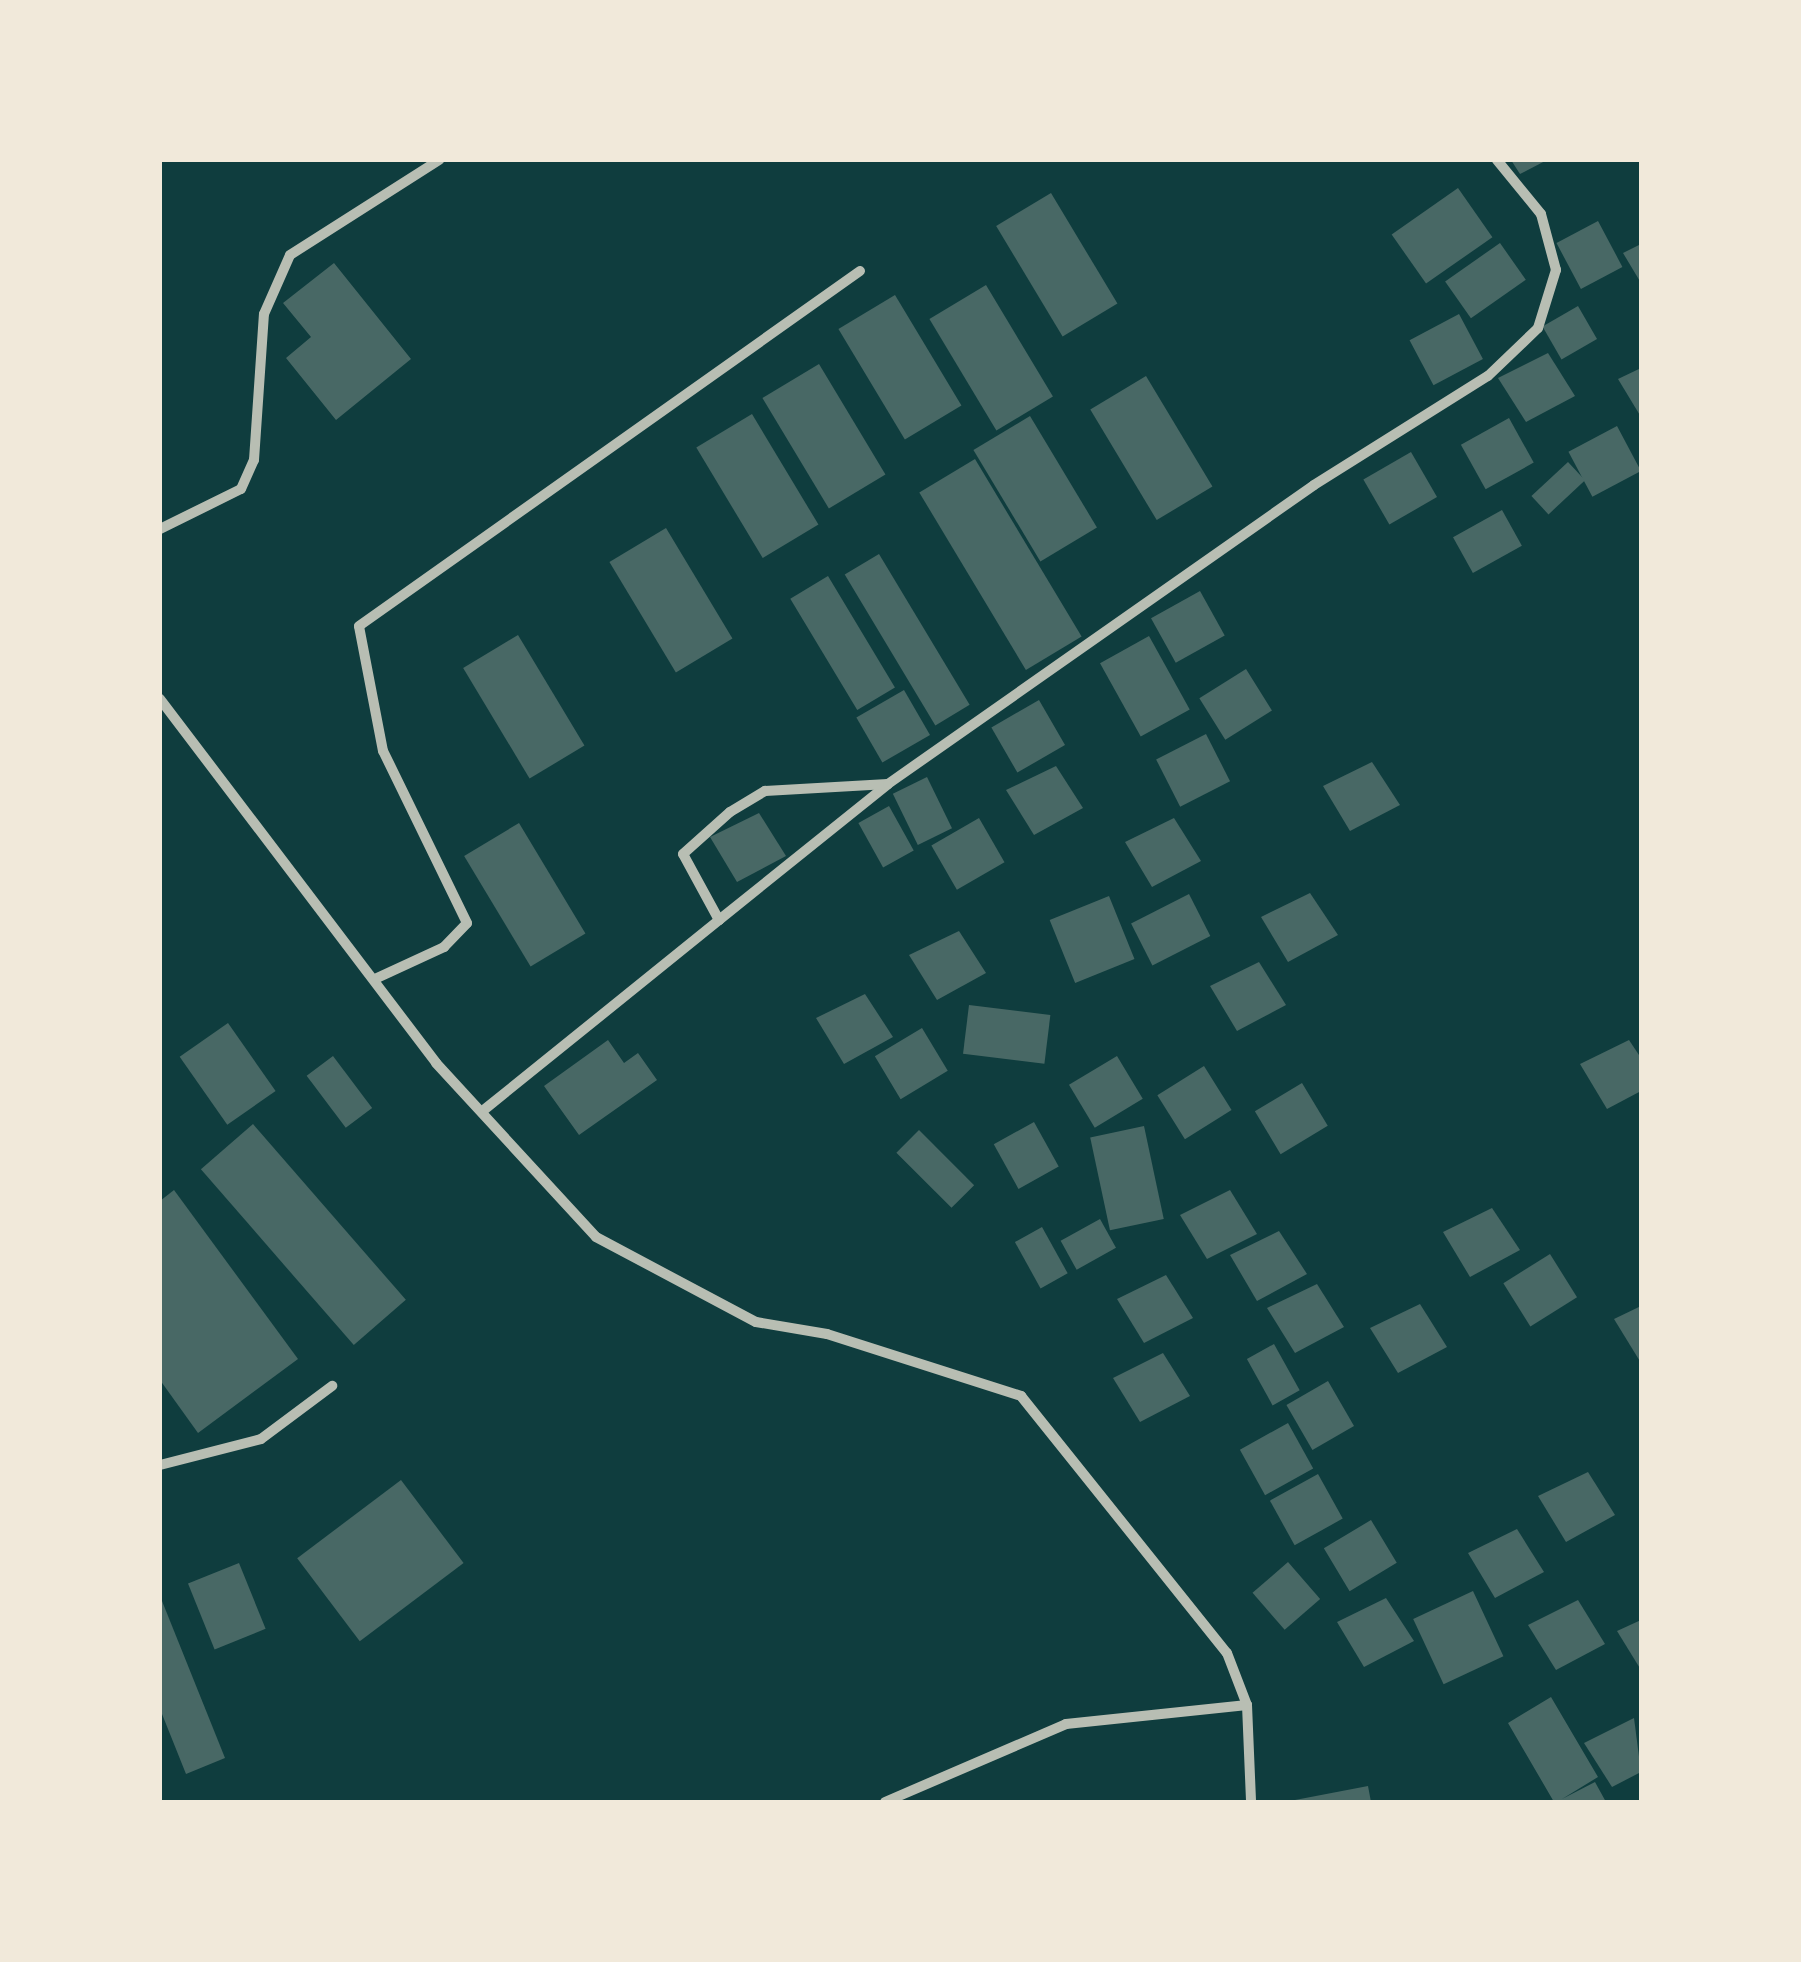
<!DOCTYPE html>
<html>
<head>
<meta charset="utf-8">
<style>
  body { margin:0 }
  #map { position:relative; width:1801px; height:1962px; overflow:hidden; background:#0f3d3e; font-family:Inter,sans-serif }
  div>[style] { position:absolute }
  [style*='--x'] { left:calc(var(--x)*1px); top:calc(var(--y)*1px); width:calc(var(--w)*1px); rotate:calc(var(--a)*1deg) }
  .building>* { inset:0; background:#486865; transform-origin:0 0 }
  .minor>* { height:10px; margin:-5px; padding:0 5px; transform-origin:5px; border-radius:5px; background:#b8beb3 }
  span { translate:-50% -50%; white-space:nowrap; text-align:center; line-height:1.15; -webkit-text-stroke:9px #f1e9da; paint-order:stroke }
  .frame { position:absolute; inset:0; border:162px solid #f1e9da; pointer-events:none }
</style>
</head>
<body>
<div id="map">
  <div class="building">
    <i style="clip-path:polygon(1511px 160px,1547px 160px,1520px 174px)"></i>
    <i style="left:1458px;top:188px;width:60px;height:81px;rotate:55deg"></i>
    <i style="left:1051px;top:193px;width:129px;height:64px;rotate:59deg"></i>
    <i style="left:1598px;top:221px;width:52px;height:47px;rotate:62deg"></i>
    <i style="left:1500px;top:243px;width:45px;height:67px;rotate:55deg"></i>
    <i style="clip-path:polygon(1641px 244px,1641px 283px,1623px 253px)"></i>
    <i style="clip-path:polygon(334px 263px,411px 359px,336px 420px,286px 358px,311px 337px,283px 303px)"></i>
    <i style="left:986px;top:285px;width:130px;height:66px;rotate:59deg"></i>
    <i style="left:895px;top:295px;width:129px;height:66px;rotate:59deg"></i>
    <i style="left:1578px;top:306px;width:38px;height:41px;rotate:60deg"></i>
    <i style="left:1459px;top:314px;width:51px;height:56px;rotate:62deg"></i>
    <i style="clip-path:polygon(1548px 353px,1575px 396px,1526px 422px,1498px 378px)"></i>
    <i style="left:819px;top:364px;width:129px;height:66px;rotate:59deg"></i>
    <i style="clip-path:polygon(1641px 368px,1641px 417px,1618px 379px)"></i>
    <i style="left:1146px;top:376px;width:129px;height:65px;rotate:59deg"></i>
    <i style="left:752px;top:414px;width:129px;height:65px;rotate:59deg"></i>
    <i style="left:1030px;top:416px;width:130px;height:66px;rotate:59deg"></i>
    <i style="left:1509px;top:418px;width:51px;height:55px;rotate:61deg"></i>
    <i style="left:1617px;top:426px;width:51px;height:55px;rotate:62deg"></i>
    <i style="left:1411px;top:452px;width:52px;height:55px;rotate:60deg"></i>
    <i style="left:975px;top:459px;width:207px;height:65px;rotate:59deg"></i>
    <i style="left:1568px;top:462px;width:25px;height:50px;rotate:47deg"></i>
    <i style="left:1502px;top:510px;width:41px;height:56px;rotate:61deg"></i>
    <i style="left:666px;top:528px;width:129px;height:66px;rotate:59deg"></i>
    <i style="left:879px;top:554px;width:176px;height:40px;rotate:59deg"></i>
    <i style="left:828px;top:576px;width:130px;height:44px;rotate:59deg"></i>
    <i style="left:1200px;top:591px;width:51px;height:56px;rotate:61deg"></i>
    <i style="left:518px;top:635px;width:129px;height:64px;rotate:59deg"></i>
    <i style="left:1149px;top:636px;width:84px;height:56px;rotate:61deg"></i>
    <i style="left:1246px;top:669px;width:49px;height:55px;rotate:58deg"></i>
    <i style="left:904px;top:690px;width:52px;height:55px;rotate:60deg"></i>
    <i style="left:1039px;top:700px;width:52px;height:55px;rotate:60deg"></i>
    <i style="left:1206px;top:734px;width:53px;height:56px;rotate:63deg"></i>
    <i style="clip-path:polygon(1372px 762px,1400px 805px,1350px 831px,1323px 786px)"></i>
    <i style="clip-path:polygon(1056px 766px,1083px 808px,1034px 835px,1006px 790px)"></i>
    <i style="left:927px;top:777px;width:57px;height:38px;rotate:64deg"></i>
    <i style="left:889px;top:806px;width:51px;height:35px;rotate:61deg"></i>
    <i style="clip-path:polygon(759px 813px,786px 856px,737px 882px,710px 837px)"></i>
    <i style="left:979px;top:818px;width:51px;height:55px;rotate:60deg"></i>
    <i style="clip-path:polygon(1174px 818px,1201px 861px,1152px 887px,1125px 842px)"></i>
    <i style="left:519px;top:823px;width:129px;height:64px;rotate:59deg"></i>
    <i style="clip-path:polygon(1310px 893px,1338px 935px,1288px 962px,1261px 917px)"></i>
    <i style="left:1189px;top:894px;width:47px;height:65px;rotate:63deg"></i>
    <i style="left:1109px;top:896px;width:68px;height:64px;rotate:68deg"></i>
    <i style="clip-path:polygon(959px 931px,986px 973px,937px 1000px,909px 955px)"></i>
    <i style="clip-path:polygon(1259px 962px,1286px 1005px,1237px 1031px,1210px 986px)"></i>
    <i style="clip-path:polygon(865px 994px,893px 1037px,844px 1064px,816px 1018px)"></i>
    <i style="left:969px;top:1005px;width:82px;height:49px;rotate:7deg"></i>
    <i style="left:228px;top:1023px;width:83px;height:59px;rotate:55deg"></i>
    <i style="left:922px;top:1028px;width:50px;height:55px;rotate:59deg"></i>
    <i style="clip-path:polygon(608px 1040px,624px 1063px,638px 1053px,657px 1080px,579px 1135px,544px 1086px)"></i>
    <i style="clip-path:polygon(1629px 1040px,1641px 1058px,1641px 1091px,1607px 1109px,1580px 1064px)"></i>
    <i style="left:333px;top:1056px;width:65px;height:33px;rotate:53deg"></i>
    <i style="left:1117px;top:1056px;width:50px;height:56px;rotate:59deg"></i>
    <i style="left:1204px;top:1066px;width:52px;height:55px;rotate:58deg"></i>
    <i style="left:1302px;top:1083px;width:50px;height:55px;rotate:59deg"></i>
    <i style="left:1034px;top:1122px;width:51px;height:46px;rotate:61deg"></i>
    <i style="left:253px;top:1124px;width:233px;height:69px;rotate:49deg"></i>
    <i style="left:1144px;top:1126px;width:95px;height:55px;rotate:78deg"></i>
    <i style="left:919px;top:1130px;width:78px;height:32px;rotate:45deg"></i>
    <i style="clip-path:polygon(174px 1190px,298px 1359px,198px 1433px,160px 1380px,160px 1201px)"></i>
    <i style="clip-path:polygon(1230px 1190px,1257px 1234px,1207px 1259px,1180px 1215px)"></i>
    <i style="clip-path:polygon(1492px 1208px,1520px 1250px,1470px 1277px,1443px 1232px)"></i>
    <i style="left:1100px;top:1219px;width:33px;height:45px;rotate:61deg"></i>
    <i style="left:1042px;top:1227px;width:53px;height:31px;rotate:61deg"></i>
    <i style="clip-path:polygon(1279px 1231px,1307px 1274px,1257px 1301px,1230px 1255px)"></i>
    <i style="left:1550px;top:1254px;width:51px;height:55px;rotate:58deg"></i>
    <i style="clip-path:polygon(1166px 1275px,1193px 1318px,1144px 1343px,1117px 1299px)"></i>
    <i style="clip-path:polygon(1317px 1284px,1344px 1327px,1295px 1353px,1267px 1308px)"></i>
    <i style="clip-path:polygon(1420px 1304px,1447px 1347px,1398px 1373px,1370px 1328px)"></i>
    <i style="clip-path:polygon(1641px 1306px,1641px 1363px,1614px 1319px)"></i>
    <i style="left:1274px;top:1344px;width:53px;height:31px;rotate:61deg"></i>
    <i style="clip-path:polygon(1163px 1353px,1190px 1396px,1140px 1422px,1113px 1378px)"></i>
    <i style="left:1328px;top:1381px;width:52px;height:48px;rotate:60deg"></i>
    <i style="left:1288px;top:1423px;width:52px;height:55px;rotate:61deg"></i>
    <i style="clip-path:polygon(1588px 1472px,1615px 1515px,1566px 1542px,1538px 1496px)"></i>
    <i style="left:1318px;top:1474px;width:51px;height:55px;rotate:61deg"></i>
    <i style="left:401px;top:1480px;width:104px;height:130px;rotate:53deg"></i>
    <i style="left:1371px;top:1520px;width:50px;height:55px;rotate:59deg"></i>
    <i style="clip-path:polygon(1517px 1529px,1544px 1572px,1495px 1598px,1468px 1553px)"></i>
    <i style="left:1288px;top:1562px;width:49px;height:47px;rotate:49deg"></i>
    <i style="left:239px;top:1563px;width:71px;height:55px;rotate:68deg"></i>
    <i style="left:1473px;top:1591px;width:72px;height:66px;rotate:65deg"></i>
    <i style="clip-path:polygon(160px 1596px,225px 1758px,186px 1774px,160px 1709px)"></i>
    <i style="clip-path:polygon(1386px 1598px,1414px 1641px,1364px 1667px,1337px 1622px)"></i>
    <i style="clip-path:polygon(1578px 1600px,1605px 1644px,1556px 1670px,1528px 1625px)"></i>
    <i style="clip-path:polygon(1641px 1620px,1641px 1670px,1617px 1631px)"></i>
    <i style="clip-path:polygon(1551px 1697px,1598px 1777px,1562px 1799px,1595px 1782px,1606px 1802px,1554px 1802px,1508px 1723px)"></i>
    <i style="clip-path:polygon(1634px 1718px,1641px 1772px,1612px 1787px,1584px 1743px)"></i>
    <i style="clip-path:polygon(1368px 1786px,1371px 1802px,1296px 1802px,1295px 1800px)"></i>
  </div>
  <div class="minor">
    <i style="--x:160;--y:529;--w:90;--a:-26.3"></i>
    <i style="--x:241;--y:489;--w:32;--a:-66"></i>
    <i style="--x:254;--y:460;--w:146;--a:-86.1"></i>
    <i style="--x:264;--y:314;--w:64;--a:-66.2"></i>
    <i style="--x:290;--y:255;--w:177;--a:-32.5"></i>
    <i style="--x:160;--y:699;--w:457;--a:52.8"></i>
    <i style="--x:436;--y:1063;--w:236;--a:47.4"></i>
    <i style="--x:596;--y:1237;--w:181;--a:28"></i>
    <i style="--x:756;--y:1322;--w:72;--a:9.6"></i>
    <i style="--x:827;--y:1334;--w:204;--a:17.7"></i>
    <i style="--x:1021;--y:1396;--w:329;--a:51.3"></i>
    <i style="--x:1227;--y:1653;--w:56;--a:69"></i>
    <i style="--x:1247;--y:1705;--w:97;--a:87.6"></i>
    <i style="--x:719;--y:920;--w:217;--a:-38.8"></i>
    <i style="--x:377;--y:978;--w:74;--a:-24.8"></i>
    <i style="--x:444;--y:947;--w:33;--a:-46"></i>
    <i style="--x:467;--y:923;--w:191;--a:-116"></i>
    <i style="--x:383;--y:751;--w:127;--a:-100.9"></i>
    <i style="--x:359;--y:626;--w:614;--a:-35.32"></i>
    <i style="--x:485;--y:1109;--w:301;--a:-38.9"></i>
    <i style="--x:719;--y:920;--w:75;--a:-118.6"></i>
    <i style="--x:683;--y:854;--w:63;--a:-41.8"></i>
    <i style="--x:730;--y:812;--w:41;--a:-31"></i>
    <i style="--x:765;--y:791;--w:123;--a:-3.3"></i>
    <i style="--x:888;--y:784;--w:520;--a:-35.06"></i>
    <i style="--x:1314;--y:485;--w:205;--a:-32.1"></i>
    <i style="--x:1488;--y:376;--w:69;--a:-43.8"></i>
    <i style="--x:1538;--y:328;--w:61;--a:-72.8"></i>
    <i style="--x:1556;--y:270;--w:58;--a:-105"></i>
    <i style="--x:1541;--y:214;--w:70;--a:-129.2"></i>
    <i style="--x:160;--y:1465;--w:104;--a:-14.4"></i>
    <i style="--x:261;--y:1439;--w:89;--a:-36.7"></i>
    <i style="--x:885;--y:1802;--w:197;--a:-23.3"></i>
    <i style="--x:1066;--y:1724;--w:182;--a:-6"></i>
  </div>
  <div class="frame"></div>
</div>
</body>
</html>
